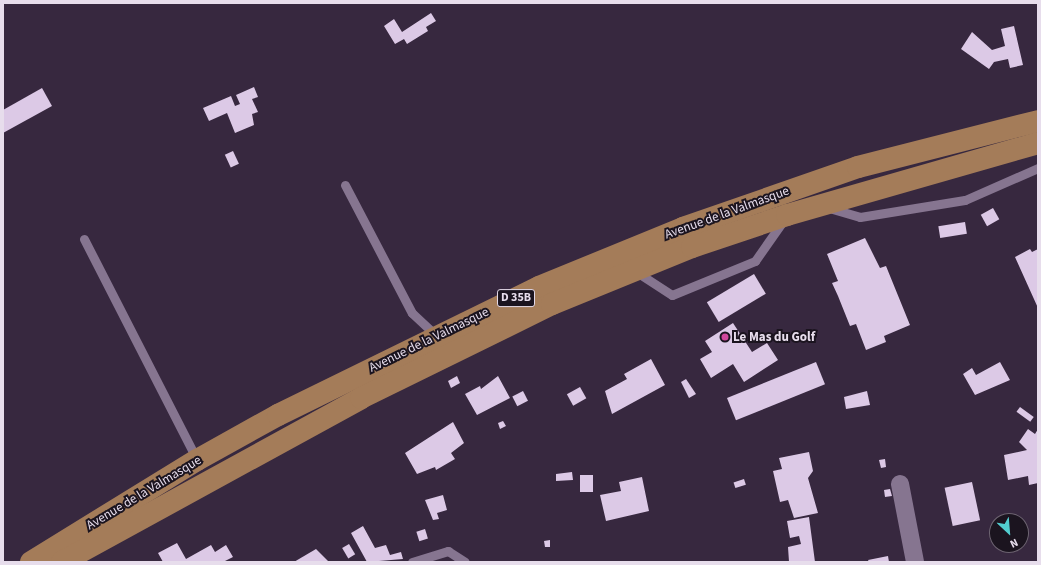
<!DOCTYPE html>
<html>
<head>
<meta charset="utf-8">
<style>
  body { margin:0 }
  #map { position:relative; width:1041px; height:565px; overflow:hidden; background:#37283f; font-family:"Source Sans 3",sans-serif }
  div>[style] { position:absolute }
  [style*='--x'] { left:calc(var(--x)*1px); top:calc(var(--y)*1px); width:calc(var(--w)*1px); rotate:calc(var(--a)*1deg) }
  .building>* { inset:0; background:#dcc9e6; transform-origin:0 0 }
  .service>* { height:9px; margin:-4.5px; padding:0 4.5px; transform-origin:4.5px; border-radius:4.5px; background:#867590 }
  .minor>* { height:18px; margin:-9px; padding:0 9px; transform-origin:9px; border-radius:9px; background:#867590 }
  .primary>* { height:22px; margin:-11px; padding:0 11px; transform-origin:11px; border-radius:11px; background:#a47c59 }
  .dots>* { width:11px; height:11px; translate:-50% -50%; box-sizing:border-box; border:2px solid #1b141f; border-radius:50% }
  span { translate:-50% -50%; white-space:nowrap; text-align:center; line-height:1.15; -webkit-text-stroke:4px #1b141f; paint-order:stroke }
  .shield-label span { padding:1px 3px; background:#1b141f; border:1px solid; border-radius:3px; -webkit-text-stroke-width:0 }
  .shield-label { font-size:12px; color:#e7ddec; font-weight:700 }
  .street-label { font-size:13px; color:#e7ddec }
  .poi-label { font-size:13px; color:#e7ddec; font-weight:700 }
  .left { translate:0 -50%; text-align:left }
  .frame { position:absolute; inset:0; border:4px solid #e7ddec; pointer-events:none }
  .north { position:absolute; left:989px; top:513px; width:40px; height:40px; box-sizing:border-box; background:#1b141f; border:1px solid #6d6471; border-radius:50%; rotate:154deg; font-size:11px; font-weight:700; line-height:16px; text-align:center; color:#e7ddec }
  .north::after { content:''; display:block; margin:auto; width:14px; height:18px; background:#52cdcf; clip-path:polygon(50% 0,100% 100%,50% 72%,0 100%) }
</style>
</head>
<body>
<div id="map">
  <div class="building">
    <i style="clip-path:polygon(431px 13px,436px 21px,426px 27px,428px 31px,407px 44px,404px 39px,395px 44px,384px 26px,394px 19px,402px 32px)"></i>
    <i style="clip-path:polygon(1014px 26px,1023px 65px,1010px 68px,1008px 59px,994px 62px,989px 69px,961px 49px,972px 32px,992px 50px,1005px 46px,1001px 29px)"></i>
    <i style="clip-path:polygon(254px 87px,258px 97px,252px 99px,258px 112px,252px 114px,254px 125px,235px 133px,227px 113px,209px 121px,203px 108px,231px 96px,235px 106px,240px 104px,236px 95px)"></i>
    <i style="clip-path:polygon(42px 88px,52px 106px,3px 133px,3px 110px)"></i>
    <i style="left:233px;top:151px;width:14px;height:9px;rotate:65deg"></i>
    <i style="left:993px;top:208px;width:13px;height:14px;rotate:61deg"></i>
    <i style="left:965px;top:222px;width:12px;height:27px;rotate:81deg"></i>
    <i style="clip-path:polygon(865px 238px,880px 268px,886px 266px,910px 325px,884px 336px,886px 342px,866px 350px,856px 324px,850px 326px,838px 296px,832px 283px,838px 281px,827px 254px)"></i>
    <i style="clip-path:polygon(1030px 249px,1032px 252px,1038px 249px,1038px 308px,1015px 257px)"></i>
    <i style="left:754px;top:274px;width:23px;height:55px;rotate:59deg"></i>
    <i style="clip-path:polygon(733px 323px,752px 352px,767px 343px,778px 360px,744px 382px,733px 364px,711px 378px,700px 359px,712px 352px,705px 341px)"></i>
    <i style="clip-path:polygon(651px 359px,665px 385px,612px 414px,605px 391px,627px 379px,624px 374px)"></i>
    <i style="left:816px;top:362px;width:24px;height:96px;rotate:68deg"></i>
    <i style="clip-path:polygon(1000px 362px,1010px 380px,975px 395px,963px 374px,972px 368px,976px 375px)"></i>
    <i style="clip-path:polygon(457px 376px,460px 383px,451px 388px,448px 381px)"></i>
    <i style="clip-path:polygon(498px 376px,510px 398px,477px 415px,465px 394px,480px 386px,481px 389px)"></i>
    <i style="clip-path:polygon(686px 379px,696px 394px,689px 398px,681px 382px)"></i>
    <i style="left:580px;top:387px;width:13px;height:15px;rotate:61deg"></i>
    <i style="left:523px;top:391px;width:11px;height:12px;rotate:63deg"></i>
    <i style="clip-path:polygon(867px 391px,870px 405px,846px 409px,844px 397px)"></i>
    <i style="left:1020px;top:407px;width:17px;height:6px;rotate:36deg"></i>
    <i style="clip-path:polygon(503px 421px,506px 426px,500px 429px,498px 423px)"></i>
    <i style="clip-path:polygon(453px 422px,464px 443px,451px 453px,455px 459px,436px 470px,435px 467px,417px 474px,405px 453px)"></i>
    <i style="clip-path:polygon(1028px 429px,1035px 434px,1038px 429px,1038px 483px,1029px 485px,1028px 476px,1008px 480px,1004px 455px,1027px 450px,1019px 442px)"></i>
    <i style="clip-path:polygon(809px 452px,813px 471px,808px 478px,818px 513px,794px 518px,788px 500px,780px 502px,773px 471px,782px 469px,779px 458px)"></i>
    <i style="clip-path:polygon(885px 459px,886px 467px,881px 468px,879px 460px)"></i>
    <i style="clip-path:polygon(572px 472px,573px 480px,556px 481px,556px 474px)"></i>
    <i style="left:580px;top:475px;width:13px;height:17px"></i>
    <i style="clip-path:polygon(642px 477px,649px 511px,606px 521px,600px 495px,621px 491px,619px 482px)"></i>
    <i style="left:744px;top:479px;width:6px;height:11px;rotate:72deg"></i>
    <i style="left:972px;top:482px;width:39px;height:28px;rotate:78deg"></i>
    <i style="clip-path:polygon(890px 489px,892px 496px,885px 497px,884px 490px)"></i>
    <i style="clip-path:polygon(443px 495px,447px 510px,437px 513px,439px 519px,433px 520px,425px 500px)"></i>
    <i style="clip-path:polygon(809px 517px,815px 562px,789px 562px,788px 547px,801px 544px,799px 536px,790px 538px,787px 521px)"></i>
    <i style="clip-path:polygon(363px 526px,375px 548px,386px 545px,390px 555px,401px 552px,403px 559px,367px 562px,351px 533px)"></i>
    <i style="left:425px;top:529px;width:10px;height:9px;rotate:73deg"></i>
    <i style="clip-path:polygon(550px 540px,550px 547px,545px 547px,544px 541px)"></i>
    <i style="clip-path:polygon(177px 543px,186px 559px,211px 545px,215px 552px,226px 545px,233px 557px,223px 562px,163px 562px,158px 553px)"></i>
    <i style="left:349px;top:544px;width:12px;height:8px;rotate:59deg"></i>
    <i style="clip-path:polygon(316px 549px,329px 562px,294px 562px,299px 559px)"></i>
    <i style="clip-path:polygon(888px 556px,889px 562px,869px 562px,868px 560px)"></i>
  </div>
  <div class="service">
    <i style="--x:345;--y:185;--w:144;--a:62.4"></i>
    <i style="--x:412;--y:313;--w:34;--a:43"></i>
    <i style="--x:829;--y:208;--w:32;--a:16"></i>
    <i style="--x:860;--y:217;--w:106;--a:-9.2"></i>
    <i style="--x:965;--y:200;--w:80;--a:-23.7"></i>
    <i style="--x:84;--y:239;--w:248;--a:62.9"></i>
    <i style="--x:635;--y:271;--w:44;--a:33"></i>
    <i style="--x:672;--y:295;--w:90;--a:-22.3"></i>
    <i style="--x:755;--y:261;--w:49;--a:-55"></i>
    <i style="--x:412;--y:562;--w:38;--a:-17"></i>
    <i style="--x:448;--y:551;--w:20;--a:33"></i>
  </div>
  <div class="minor">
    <i style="--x:900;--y:484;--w:79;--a:79.1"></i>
  </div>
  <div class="primary">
    <i style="--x:31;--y:562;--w:195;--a:-31.6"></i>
    <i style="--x:197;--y:460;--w:93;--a:-29.1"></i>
    <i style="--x:278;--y:415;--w:291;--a:-26.1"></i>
    <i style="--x:539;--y:287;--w:156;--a:-22.3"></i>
    <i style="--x:683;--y:228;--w:185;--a:-19.2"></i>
    <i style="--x:858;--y:167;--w:186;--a:-14.3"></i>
    <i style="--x:62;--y:562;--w:341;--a:-28.7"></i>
    <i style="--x:361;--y:398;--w:213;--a:-26.2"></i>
    <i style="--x:552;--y:304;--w:151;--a:-22.2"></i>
    <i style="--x:692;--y:247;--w:100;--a:-18.6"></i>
    <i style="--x:787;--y:215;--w:261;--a:-16"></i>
  </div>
  <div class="dots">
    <i style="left:725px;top:337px;background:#d1479c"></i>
  </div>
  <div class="shield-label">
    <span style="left:516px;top:298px">D 35B</span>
  </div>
  <div class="street-label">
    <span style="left:727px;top:213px;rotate:-20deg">Avenue de la Valmasque</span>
    <span style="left:429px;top:340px;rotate:-26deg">Avenue de la Valmasque</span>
    <span style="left:144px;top:493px;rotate:-31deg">Avenue de la Valmasque</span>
  </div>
  <div class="poi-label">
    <span class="left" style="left:733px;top:337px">Le Mas du Golf</span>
  </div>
  <div class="frame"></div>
  <div class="north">N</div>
</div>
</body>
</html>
